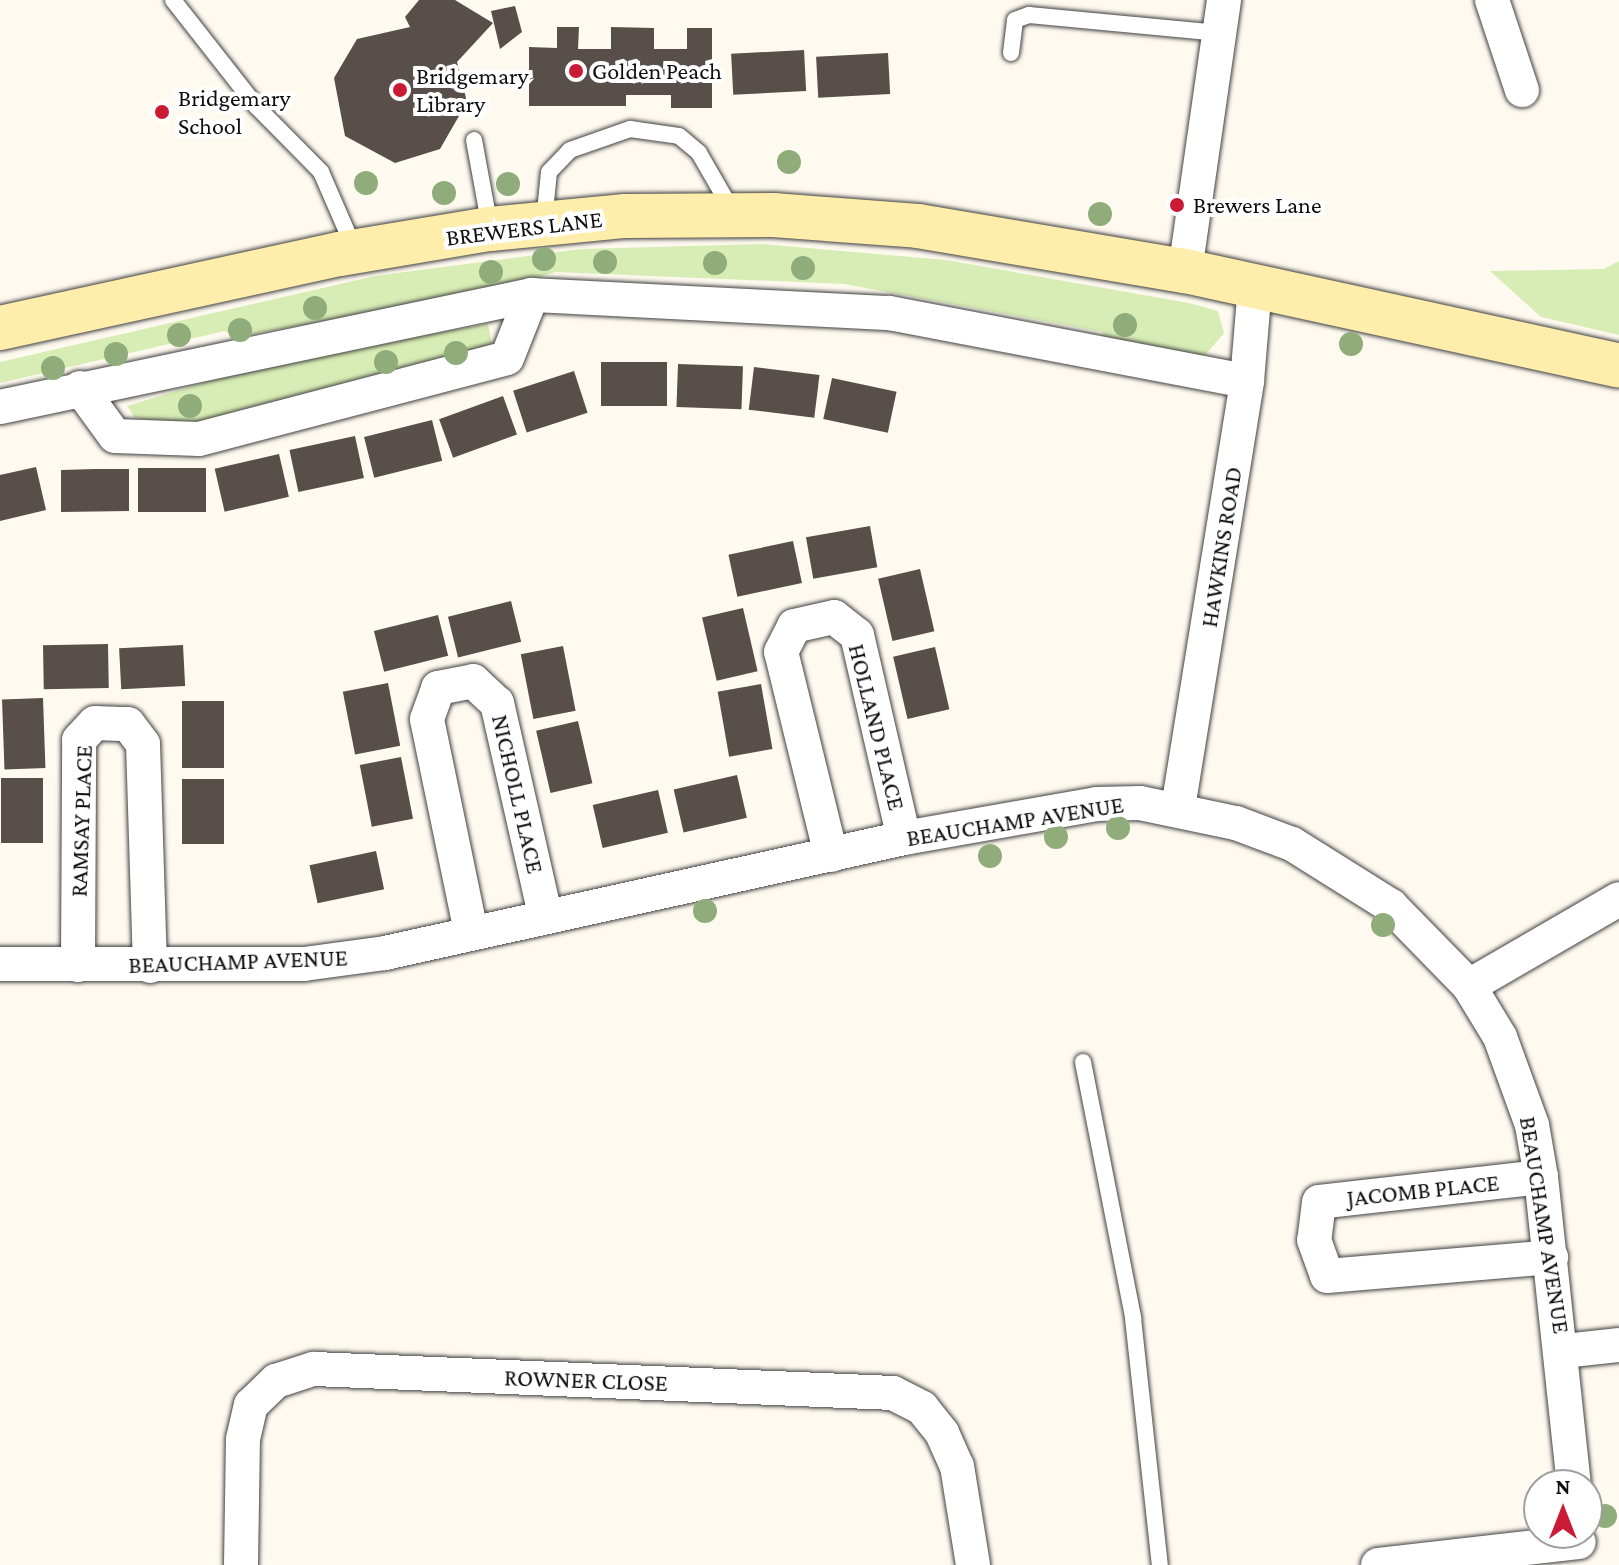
<!DOCTYPE html>
<html>
<head>
<meta charset="utf-8">
<style>
  body { margin:0 }
  #map { position:relative; width:1619px; height:1565px; overflow:hidden; background:#fffaf0; font-family:"Crimson Pro",serif }
  div>[style] { position:absolute }
  [style*='--x'] { left:calc(var(--x)*1px); top:calc(var(--y)*1px); width:calc(var(--w)*1px); rotate:calc(var(--a)*1deg) }
  .green>* { inset:0; background:#d8edb5 }
  .building>* { inset:0; background:#584e4a; transform-origin:0 0 }
  .roads { filter:drop-shadow(0 0 2px #414141) drop-shadow(0 0 2px #414141) }
  .lane>* { height:16px; margin:-8px; padding:0 8px; transform-origin:8px; border-radius:8px; background:#fff }
  .street>* { height:34px; margin:-17px; padding:0 17px; transform-origin:17px; border-radius:17px; background:#fff }
  .secondary>* { height:44px; margin:-22px; padding:0 22px; transform-origin:22px; border-radius:22px; background:#ffedab }
  .trees>* { width:24px; height:24px; margin:-12px; border-radius:50%; background:#8fac7a }
  .dots>* { width:22px; height:22px; translate:-50% -50%; box-sizing:border-box; border:4px solid #fff; border-radius:50% }
  span { translate:-50% -50%; white-space:nowrap; text-align:center; line-height:1.15; -webkit-text-stroke:8px #fff; paint-order:stroke }
  .poi-label { font-size:24px; color:#0e0e0e }
  .left { translate:0 -50%; text-align:left }
  .street-label { font-size:24px; color:#0e0e0e }
  .north { position:absolute; left:1523px; top:1469px; width:80px; height:80px; box-sizing:border-box; background:#fff; border:2px solid #9f9f9f; border-radius:50%; rotate:0deg; font-size:22px; font-weight:700; line-height:32px; text-align:center; color:#0e0e0e }
  .north::after { content:''; display:block; margin:auto; width:28px; height:36px; background:#cb1a35; clip-path:polygon(50% 0,100% 100%,50% 72%,0 100%) }
</style>
</head>
<body>
<div id="map">
  <div class="green">
    <i style="clip-path:polygon(762px 244px,946px 260px,1189px 303px,1218px 311px,1224px 333px,1201px 360px,1102px 340px,1103px 332px,844px 284px,555px 272px,503px 289px,236px 337px,225px 331px,0 383px,0 362px,375px 276px,581px 249px)"></i>
    <i style="clip-path:polygon(1619px 261px,1619px 335px,1541px 317px,1490px 271px,1604px 269px)"></i>
    <i style="clip-path:polygon(488px 324px,494px 355px,208px 426px,135px 418px,127px 406px,285px 358px)"></i>
  </div>
  <div class="building">
    <i style="clip-path:polygon(419px 0,455px 0,493px 23px,457px 62px,467px 102px,440px 149px,395px 163px,345px 136px,334px 78px,357px 39px,410px 27px,405px 17px)"></i>
    <i style="clip-path:polygon(515px 6px,522px 32px,500px 49px,491px 11px)"></i>
    <i style="clip-path:polygon(557px 27px,579px 27px,578px 49px,611px 49px,611px 27px,654px 28px,654px 49px,687px 49px,687px 28px,712px 28px,712px 108px,671px 108px,671px 95px,626px 95px,626px 106px,529px 106px,529px 47px,557px 48px)"></i>
    <i style="left:804px;top:50px;width:41px;height:73px;rotate:87deg"></i>
    <i style="left:888px;top:53px;width:41px;height:72px;rotate:87deg"></i>
    <i style="left:601px;top:362px;width:66px;height:44px"></i>
    <i style="left:678px;top:364px;width:65px;height:43px;rotate:2deg"></i>
    <i style="left:754px;top:367px;width:66px;height:43px;rotate:7deg"></i>
    <i style="left:574px;top:371px;width:44px;height:64px;rotate:72deg"></i>
    <i style="left:832px;top:378px;width:66px;height:42px;rotate:12deg"></i>
    <i style="left:503px;top:396px;width:41px;height:68px;rotate:70deg"></i>
    <i style="left:432px;top:420px;width:42px;height:70px;rotate:76deg"></i>
    <i style="left:355px;top:436px;width:43px;height:67px;rotate:78deg"></i>
    <i style="left:279px;top:454px;width:44px;height:66px;rotate:77deg"></i>
    <i style="clip-path:polygon(36px 467px,46px 510px,0 521px,0 475px)"></i>
    <i style="left:138px;top:468px;width:68px;height:44px"></i>
    <i style="clip-path:polygon(95px 469px,129px 469px,129px 511px,61px 512px,61px 470px)"></i>
    <i style="left:870px;top:526px;width:42px;height:65px;rotate:80deg"></i>
    <i style="left:793px;top:541px;width:43px;height:66px;rotate:78deg"></i>
    <i style="left:920px;top:569px;width:64px;height:43px;rotate:77deg"></i>
    <i style="left:511px;top:601px;width:42px;height:65px;rotate:76deg"></i>
    <i style="left:743px;top:608px;width:65px;height:42px;rotate:77deg"></i>
    <i style="left:438px;top:615px;width:42px;height:66px;rotate:76deg"></i>
    <i style="left:108px;top:644px;width:44px;height:65px;rotate:89deg"></i>
    <i style="left:183px;top:645px;width:41px;height:64px;rotate:87deg"></i>
    <i style="left:563px;top:646px;width:66px;height:43px;rotate:79deg"></i>
    <i style="left:935px;top:647px;width:64px;height:43px;rotate:77deg"></i>
    <i style="left:388px;top:683px;width:64px;height:46px;rotate:79deg"></i>
    <i style="left:761px;top:684px;width:66px;height:44px;rotate:80deg"></i>
    <i style="left:43px;top:698px;width:70px;height:41px;rotate:88deg"></i>
    <i style="left:182px;top:701px;width:42px;height:67px"></i>
    <i style="left:578px;top:721px;width:64px;height:43px;rotate:77deg"></i>
    <i style="left:401px;top:757px;width:63px;height:42px;rotate:79deg"></i>
    <i style="left:737px;top:775px;width:44px;height:65px;rotate:77deg"></i>
    <i style="left:1px;top:778px;width:42px;height:65px"></i>
    <i style="left:182px;top:779px;width:42px;height:65px"></i>
    <i style="left:658px;top:790px;width:44px;height:67px;rotate:77deg"></i>
    <i style="left:376px;top:851px;width:39px;height:68px;rotate:78deg"></i>
  </div>
  <div class="roads">
    <div class="lane">
      <i style="--x:173;--y:0;--w:135;--a:51.9"></i>
      <i style="--x:256;--y:106;--w:93;--a:45.4"></i>
      <i style="--x:321;--y:172;--w:83;--a:66.5"></i>
      <i style="--x:1011;--y:53;--w:33;--a:-83"></i>
      <i style="--x:1015;--y:20;--w:15;--a:-20"></i>
      <i style="--x:1029;--y:15;--w:191;--a:5.4"></i>
      <i style="--x:474;--y:140;--w:88;--a:79.6"></i>
      <i style="--x:544;--y:222;--w:50;--a:-84.3"></i>
      <i style="--x:549;--y:172;--w:30;--a:-46"></i>
      <i style="--x:570;--y:150;--w:64;--a:-19.3"></i>
      <i style="--x:630;--y:129;--w:49;--a:8.1"></i>
      <i style="--x:679;--y:136;--w:26;--a:40"></i>
      <i style="--x:699;--y:153;--w:68;--a:60"></i>
      <i style="--x:1083;--y:1062;--w:261;--a:78.9"></i>
      <i style="--x:1133;--y:1318;--w:248;--a:83.8"></i>
    </div>
    <div class="street">
      <i style="--x:1492;--y:0;--w:95;--a:71.6"></i>
      <i style="--x:1185;--y:271;--w:274;--a:-81.8"></i>
      <i style="--x:80;--y:388;--w:59;--a:53.9"></i>
      <i style="--x:115;--y:436;--w:84;--a:2"></i>
      <i style="--x:199;--y:439;--w:318;--a:-14.7"></i>
      <i style="--x:507;--y:358;--w:68;--a:-68.4"></i>
      <i style="--x:0;--y:407;--w:544;--a:-11.89"></i>
      <i style="--x:532;--y:295;--w:357;--a:2.9"></i>
      <i style="--x:889;--y:313;--w:364;--a:10.8"></i>
      <i style="--x:1178;--y:808;--w:433;--a:-80.8"></i>
      <i style="--x:1247;--y:381;--w:96;--a:-85.2"></i>
      <i style="--x:831;--y:855;--w:209;--a:-103.8"></i>
      <i style="--x:781;--y:652;--w:29;--a:-63"></i>
      <i style="--x:794;--y:626;--w:41;--a:-12.7"></i>
      <i style="--x:834;--y:617;--w:29;--a:38"></i>
      <i style="--x:857;--y:635;--w:208;--a:77"></i>
      <i style="--x:471;--y:932;--w:217;--a:-101.7"></i>
      <i style="--x:427;--y:719;--w:33;--a:-70"></i>
      <i style="--x:438;--y:688;--w:36;--a:-11"></i>
      <i style="--x:473;--y:681;--w:33;--a:43"></i>
      <i style="--x:497;--y:703;--w:216;--a:77.2"></i>
      <i style="--x:0;--y:964;--w:304;--a:0"></i>
      <i style="--x:304;--y:964;--w:82;--a:-7.7"></i>
      <i style="--x:385;--y:953;--w:532;--a:-12.49"></i>
      <i style="--x:904;--y:838;--w:196;--a:-10"></i>
      <i style="--x:1097;--y:804;--w:43;--a:-1.3"></i>
      <i style="--x:1140;--y:803;--w:98;--a:11.8"></i>
      <i style="--x:1236;--y:823;--w:60;--a:20.6"></i>
      <i style="--x:1292;--y:844;--w:117;--a:32.1"></i>
      <i style="--x:1391;--y:906;--w:112;--a:45.7"></i>
      <i style="--x:1469;--y:986;--w:60;--a:58.7"></i>
      <i style="--x:1500;--y:1037;--w:94;--a:70"></i>
      <i style="--x:1532;--y:1125;--w:53;--a:80.2"></i>
      <i style="--x:1541;--y:1177;--w:310;--a:83.9"></i>
      <i style="--x:78;--y:965;--w:225;--a:-89.7"></i>
      <i style="--x:79;--y:740;--w:23;--a:-47"></i>
      <i style="--x:95;--y:723;--w:33;--a:2"></i>
      <i style="--x:128;--y:724;--w:25;--a:53"></i>
      <i style="--x:143;--y:744;--w:222;--a:88.2"></i>
      <i style="--x:1469;--y:986;--w:173;--a:-30.1"></i>
      <i style="--x:1541;--y:1177;--w:223;--a:173.6"></i>
      <i style="--x:1319;--y:1202;--w:38;--a:97"></i>
      <i style="--x:1314;--y:1240;--w:38;--a:70"></i>
      <i style="--x:1327;--y:1276;--w:225;--a:-4.8"></i>
      <i style="--x:1564;--y:1351;--w:55;--a:-6.2"></i>
      <i style="--x:241;--y:1565;--w:126;--a:-89.1"></i>
      <i style="--x:243;--y:1439;--w:35;--a:-77"></i>
      <i style="--x:251;--y:1405;--w:35;--a:-44"></i>
      <i style="--x:276;--y:1381;--w:40;--a:-18"></i>
      <i style="--x:314;--y:1369;--w:579;--a:2.37"></i>
      <i style="--x:893;--y:1393;--w:33;--a:27"></i>
      <i style="--x:922;--y:1408;--w:32;--a:51"></i>
      <i style="--x:942;--y:1433;--w:36;--a:66"></i>
      <i style="--x:957;--y:1466;--w:100;--a:80.8"></i>
      <i style="--x:1378;--y:1565;--w:202;--a:-6.5"></i>
    </div>
    <div class="secondary">
      <i style="--x:0;--y:328;--w:348;--a:-12.3"></i>
      <i style="--x:340;--y:254;--w:152;--a:-9.5"></i>
      <i style="--x:490;--y:229;--w:136;--a:-5.5"></i>
      <i style="--x:625;--y:216;--w:148;--a:-0.4"></i>
      <i style="--x:773;--y:215;--w:145;--a:4.3"></i>
      <i style="--x:918;--y:226;--w:271;--a:9.6"></i>
      <i style="--x:1185;--y:271;--w:444;--a:12.3"></i>
    </div>
  </div>
  <div class="trees">
    <i style="left:789px;top:162px"></i>
    <i style="left:366px;top:183px"></i>
    <i style="left:508px;top:184px"></i>
    <i style="left:444px;top:193px"></i>
    <i style="left:1100px;top:214px"></i>
    <i style="left:544px;top:259px"></i>
    <i style="left:605px;top:262px"></i>
    <i style="left:715px;top:263px"></i>
    <i style="left:803px;top:268px"></i>
    <i style="left:491px;top:272px"></i>
    <i style="left:315px;top:308px"></i>
    <i style="left:1125px;top:325px"></i>
    <i style="left:240px;top:330px"></i>
    <i style="left:179px;top:335px"></i>
    <i style="left:1351px;top:344px"></i>
    <i style="left:456px;top:353px"></i>
    <i style="left:116px;top:354px"></i>
    <i style="left:386px;top:362px"></i>
    <i style="left:53px;top:368px"></i>
    <i style="left:190px;top:406px"></i>
    <i style="left:1118px;top:828px"></i>
    <i style="left:1056px;top:837px"></i>
    <i style="left:990px;top:856px"></i>
    <i style="left:705px;top:911px"></i>
    <i style="left:1383px;top:925px"></i>
    <i style="left:1605px;top:1516px"></i>
  </div>
  <div class="dots">
    <i style="left:576px;top:71px;background:#cb1a35"></i>
    <i style="left:400px;top:90px;background:#cb1a35"></i>
    <i style="left:162px;top:112px;background:#cb1a35"></i>
    <i style="left:1177px;top:205px;background:#cb1a35"></i>
  </div>
  <div class="poi-label">
    <span class="left" style="left:592px;top:71px">Golden Peach</span>
    <span class="left" style="left:416px;top:90px">Bridgemary<br>Library</span>
    <span class="left" style="left:178px;top:112px">Bridgemary<br>School</span>
    <span class="left" style="left:1193px;top:205px">Brewers Lane</span>
  </div>
  <div class="street-label">
    <span style="left:524px;top:228px;rotate:-7deg">BREWERS LANE</span>
    <span style="left:1221px;top:547px;rotate:-81deg">HAWKINS ROAD</span>
    <span style="left:877px;top:727px;rotate:76deg">HOLLAND PLACE</span>
    <span style="left:518px;top:794px;rotate:77deg">NICHOLL PLACE</span>
    <span style="left:81px;top:821px;rotate:-88deg">RAMSAY PLACE</span>
    <span style="left:1015px;top:821px;rotate:-9deg">BEAUCHAMP AVENUE</span>
    <span style="left:238px;top:961px;rotate:-2deg">BEAUCHAMP AVENUE</span>
    <span style="left:1423px;top:1190px;rotate:-6deg">JACOMB PLACE</span>
    <span style="left:1545px;top:1225px;rotate:81deg">BEAUCHAMP AVENUE</span>
    <span style="left:586px;top:1380px;rotate:2deg">ROWNER CLOSE</span>
  </div>
  <div class="north">N</div>
</div>
</body>
</html>
